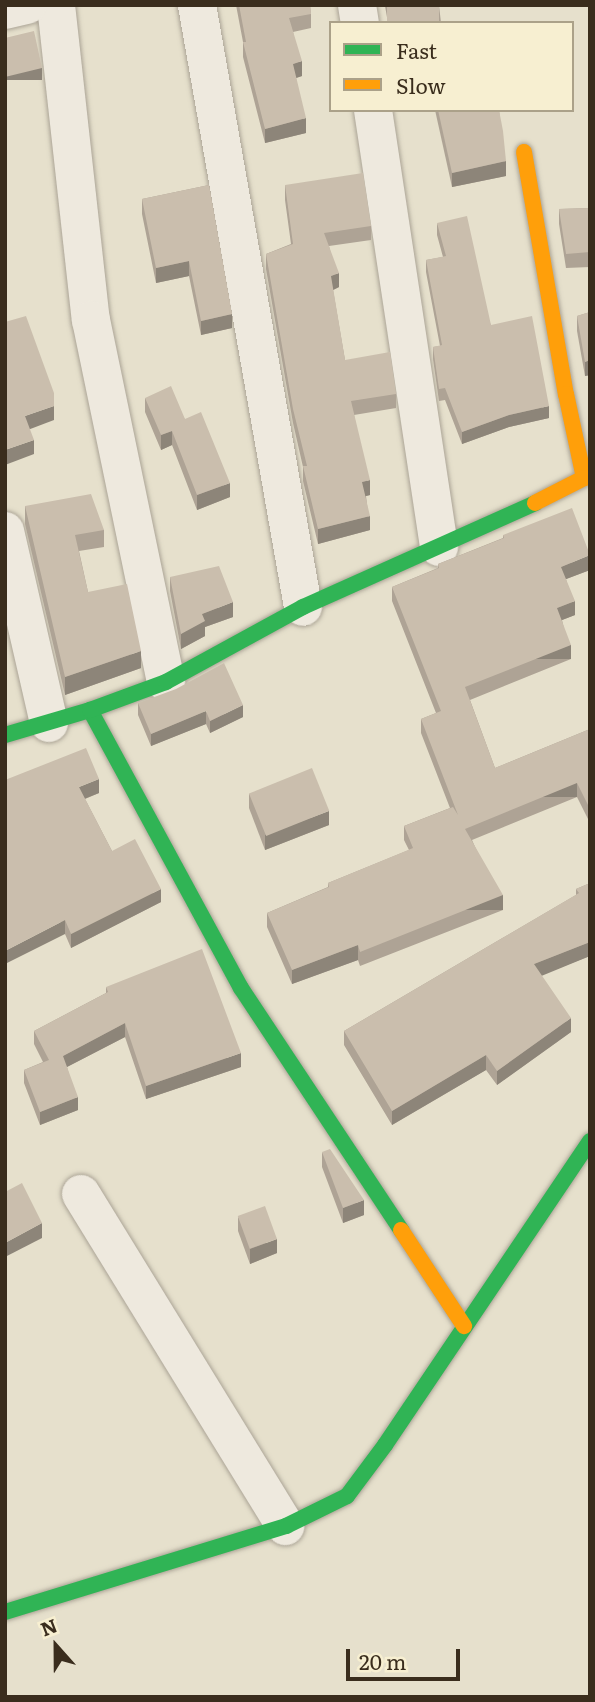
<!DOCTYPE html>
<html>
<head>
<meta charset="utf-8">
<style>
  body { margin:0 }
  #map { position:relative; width:595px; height:1702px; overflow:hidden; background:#e6e0cc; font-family:Literata,serif }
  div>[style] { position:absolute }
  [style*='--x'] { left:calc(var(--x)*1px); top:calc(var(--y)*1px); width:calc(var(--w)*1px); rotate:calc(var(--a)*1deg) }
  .roads { filter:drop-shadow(0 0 2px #aba496) drop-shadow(0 0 2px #aba496) }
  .street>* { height:38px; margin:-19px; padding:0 19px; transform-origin:19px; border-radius:19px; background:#eee9de }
  .fast>* { height:16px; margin:-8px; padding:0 8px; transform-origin:8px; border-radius:8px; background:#30b455 }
  .slow>* { height:16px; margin:-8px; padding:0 8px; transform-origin:8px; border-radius:8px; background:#ff9f0a }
  .wall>* { inset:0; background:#aea395 }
  .shaded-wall>* { inset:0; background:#8d8579; transform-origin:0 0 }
  .building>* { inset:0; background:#cabead; transform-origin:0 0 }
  span { translate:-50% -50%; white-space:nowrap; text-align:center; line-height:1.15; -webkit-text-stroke:7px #f7efd1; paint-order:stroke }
  .frame { position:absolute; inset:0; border:7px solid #3a2d1d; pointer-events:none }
  .legend { position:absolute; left:329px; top:21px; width:245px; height:91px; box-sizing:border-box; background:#f7efd1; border:2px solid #aba189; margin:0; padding:9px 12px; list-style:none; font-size:21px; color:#3a2d1d }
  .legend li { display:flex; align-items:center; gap:14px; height:35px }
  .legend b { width:35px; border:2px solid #aba189 }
  .north { position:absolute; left:21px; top:1611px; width:70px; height:70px; -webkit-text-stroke:5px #f7efd1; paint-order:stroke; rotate:339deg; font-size:19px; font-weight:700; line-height:28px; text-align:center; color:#3a2d1d }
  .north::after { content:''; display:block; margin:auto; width:24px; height:32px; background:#3a2d1d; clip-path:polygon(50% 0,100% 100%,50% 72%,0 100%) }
  .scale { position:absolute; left:346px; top:1649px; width:114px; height:32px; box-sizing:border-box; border:4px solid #3a2d1d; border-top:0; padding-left:9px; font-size:21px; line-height:24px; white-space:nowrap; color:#3a2d1d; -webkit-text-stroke:5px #f7efd1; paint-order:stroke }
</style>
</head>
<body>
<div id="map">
  <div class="roads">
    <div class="street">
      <i style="--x:56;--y:5;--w:317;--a:83.7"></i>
      <i style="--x:91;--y:320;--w:370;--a:78.3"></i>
      <i style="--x:197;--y:5;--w:611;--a:80.01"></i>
      <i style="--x:357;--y:5;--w:18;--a:81"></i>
      <i style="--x:5;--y:10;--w:23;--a:-13"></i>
      <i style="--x:373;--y:110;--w:442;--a:81.4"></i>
      <i style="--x:5;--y:531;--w:197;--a:77.1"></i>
      <i style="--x:81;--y:1194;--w:390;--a:58.4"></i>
    </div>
    <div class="fast">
      <i style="--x:90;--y:710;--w:316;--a:61.5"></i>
      <i style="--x:241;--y:988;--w:290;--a:56.5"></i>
      <i style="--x:5;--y:735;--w:89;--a:-16.4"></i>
      <i style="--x:90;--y:710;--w:81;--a:-20.2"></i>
      <i style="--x:166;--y:682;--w:156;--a:-28.7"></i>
      <i style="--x:303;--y:607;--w:254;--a:-24.1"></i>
      <i style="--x:5;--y:1612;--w:294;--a:-17"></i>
      <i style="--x:286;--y:1526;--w:68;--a:-26.2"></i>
      <i style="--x:347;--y:1496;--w:64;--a:-53.3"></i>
      <i style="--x:385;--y:1445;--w:367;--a:-56"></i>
    </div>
    <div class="slow">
      <i style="--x:524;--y:152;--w:246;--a:80.2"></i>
      <i style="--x:566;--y:394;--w:86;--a:77.9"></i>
      <i style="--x:584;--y:478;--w:55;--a:153"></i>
      <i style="--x:401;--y:1230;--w:115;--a:56.7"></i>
    </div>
  </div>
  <div class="wall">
    <i style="clip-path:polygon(236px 5px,310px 5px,311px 14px,311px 28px,293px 32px,302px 76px,296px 78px,306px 133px,265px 143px,243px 57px,243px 42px)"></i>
    <i style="clip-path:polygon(379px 5px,439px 5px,441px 23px,388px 23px,385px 6px,379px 7px)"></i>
    <i style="clip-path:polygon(435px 110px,499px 110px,506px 176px,452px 187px)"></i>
    <i style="clip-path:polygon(209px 185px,232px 328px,201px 335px,189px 276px,156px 283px,142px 214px,142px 199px)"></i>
    <i style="clip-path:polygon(285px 185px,371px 226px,371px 240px,329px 246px,339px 287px,333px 290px,345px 360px,396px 394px,396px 408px,354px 415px,370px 495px,366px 496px,370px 530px,318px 544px,303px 481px,303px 467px,293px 423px,266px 269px,266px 254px,291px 244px,285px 200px)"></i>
    <i style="clip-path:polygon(590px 208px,590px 267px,566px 268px,559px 224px,559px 209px)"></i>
    <i style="clip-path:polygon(437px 223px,491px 325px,549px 418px,509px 427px,462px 444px,445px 400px,439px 401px,433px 359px,433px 347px,440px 346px,426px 272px,426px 260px,443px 257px,437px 235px)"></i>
    <i style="clip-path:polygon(590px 312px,590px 375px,585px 376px,577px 331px,577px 316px)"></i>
    <i style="clip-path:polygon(145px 398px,185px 419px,230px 497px,197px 510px,172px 445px,161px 450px,145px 412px)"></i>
    <i style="clip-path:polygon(25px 506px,104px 530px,104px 547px,79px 551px,88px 592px,141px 668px,65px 695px,25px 524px)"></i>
    <i style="clip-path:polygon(503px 535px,590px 570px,566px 579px,575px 615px,562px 620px,571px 659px,470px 700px,495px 768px,590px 729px,590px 823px,577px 797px,472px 840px,503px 910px,360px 966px,358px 960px,292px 984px,267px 927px,267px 913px,328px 887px,328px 883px,409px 850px,404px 840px,404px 826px,450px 808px,421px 733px,421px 719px,436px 713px,392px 601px,392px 587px,438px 568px,438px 564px,503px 538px)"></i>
    <i style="clip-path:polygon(170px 577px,233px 617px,205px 627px,205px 636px,181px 649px,170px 591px)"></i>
    <i style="clip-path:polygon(138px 703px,243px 717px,210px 733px,206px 724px,151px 746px,138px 715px)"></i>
    <i style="clip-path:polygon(5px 780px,99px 793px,85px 799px,112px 851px,161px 902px,71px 948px,65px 934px)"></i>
    <i style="clip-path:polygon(249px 794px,329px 825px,265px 850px,249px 808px)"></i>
    <i style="clip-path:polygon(590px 883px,590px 956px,541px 975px,571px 1032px,497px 1085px,486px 1070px,392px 1125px,344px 1045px,344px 1031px,576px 895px,576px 889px)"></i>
    <i style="clip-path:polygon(106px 987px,241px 1067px,146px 1099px,125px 1037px,67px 1067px,78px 1110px,40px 1125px,24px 1083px,24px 1070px,43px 1062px,34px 1044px,34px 1031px,106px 993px)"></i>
    <i style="clip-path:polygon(322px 1152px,364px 1215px,343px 1223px,322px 1167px)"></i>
    <i style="clip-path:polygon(238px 1217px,277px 1253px,250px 1264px,238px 1231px)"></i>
  </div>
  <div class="shaded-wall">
    <i style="clip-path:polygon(302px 61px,302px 76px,293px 79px,293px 64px)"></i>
    <i style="left:42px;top:68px;width:12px;height:38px;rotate:90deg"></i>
    <i style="clip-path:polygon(306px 118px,306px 133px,265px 143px,265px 129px)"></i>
    <i style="clip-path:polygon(506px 161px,506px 176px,452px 187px,452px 173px)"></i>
    <i style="clip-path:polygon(189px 261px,189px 276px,156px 283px,156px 268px)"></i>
    <i style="clip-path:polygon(339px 273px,339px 287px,331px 291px,331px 276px)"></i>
    <i style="clip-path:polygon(232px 314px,232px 328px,201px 335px,201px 321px)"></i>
    <i style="clip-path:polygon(590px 360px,590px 375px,585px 376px,585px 362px)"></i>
    <i style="clip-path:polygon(54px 406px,54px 420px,25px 431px,25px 416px)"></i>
    <i style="clip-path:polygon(549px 406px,549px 418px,509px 427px,462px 444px,462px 432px,509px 415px)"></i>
    <i style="clip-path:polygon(172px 431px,172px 445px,161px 450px,161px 435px)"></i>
    <i style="clip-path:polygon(34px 440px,34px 454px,5px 465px,5px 450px)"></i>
    <i style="clip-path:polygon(370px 480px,370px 495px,362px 497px,362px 482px)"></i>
    <i style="clip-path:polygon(230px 483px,230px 497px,197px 510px,197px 495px)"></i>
    <i style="clip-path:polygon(370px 516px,370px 530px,318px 544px,318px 529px)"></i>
    <i style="clip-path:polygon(590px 555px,590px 570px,561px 581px,561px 567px)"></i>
    <i style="clip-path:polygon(575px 601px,575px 615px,557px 622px,557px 608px)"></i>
    <i style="clip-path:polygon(233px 602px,233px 617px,205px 627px,205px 636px,181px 649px,181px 634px,202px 614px)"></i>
    <i style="left:571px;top:645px;width:14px;height:114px;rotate:90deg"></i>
    <i style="clip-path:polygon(141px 651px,141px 668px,65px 695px,65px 677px)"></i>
    <i style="clip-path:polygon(243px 705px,243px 717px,210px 733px,210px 721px)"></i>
    <i style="clip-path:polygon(206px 711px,206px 724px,151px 746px,151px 734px)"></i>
    <i style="clip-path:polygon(99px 779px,99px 793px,79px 801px,79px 787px)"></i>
    <i style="left:577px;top:783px;width:14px;height:121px;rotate:90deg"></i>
    <i style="clip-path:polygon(329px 811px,329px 825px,265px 850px,265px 835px)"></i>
    <i style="clip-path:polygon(161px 889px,161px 902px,71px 948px,71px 934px)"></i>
    <i style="left:503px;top:895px;width:15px;height:154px;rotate:90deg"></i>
    <i style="clip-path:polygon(65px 920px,65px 934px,5px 964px,5px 951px)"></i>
    <i style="clip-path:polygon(590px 942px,590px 956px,534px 979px,534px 964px)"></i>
    <i style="clip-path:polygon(358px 945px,358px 960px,292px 984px,292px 970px)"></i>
    <i style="clip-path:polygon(571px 1018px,571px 1032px,497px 1085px,497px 1071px)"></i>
    <i style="clip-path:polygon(125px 1023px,125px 1037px,63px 1069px,63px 1056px)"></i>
    <i style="clip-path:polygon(241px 1053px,241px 1067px,146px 1099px,146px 1086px)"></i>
    <i style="clip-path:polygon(486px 1055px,486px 1070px,392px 1125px,392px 1111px)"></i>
    <i style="clip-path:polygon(78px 1097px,78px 1110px,40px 1125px,40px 1112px)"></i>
    <i style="clip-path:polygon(364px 1200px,364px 1215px,343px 1223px,343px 1208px)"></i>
    <i style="clip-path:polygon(42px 1223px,42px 1238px,5px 1257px,5px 1243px)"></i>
    <i style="clip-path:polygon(277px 1239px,277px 1253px,250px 1264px,250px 1249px)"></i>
  </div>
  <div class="building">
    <i style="clip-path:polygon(239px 5px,310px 5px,311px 14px,289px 18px,302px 61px,293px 64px,306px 118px,265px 129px,243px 42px,246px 42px)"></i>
    <i style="left:387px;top:5px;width:52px;height:18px"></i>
    <i style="clip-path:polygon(34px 31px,42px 68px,5px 77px,5px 38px)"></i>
    <i style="clip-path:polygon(438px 110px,499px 110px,503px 131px,506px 161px,452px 173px)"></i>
    <i style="clip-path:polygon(363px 173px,371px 226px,324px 233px,339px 273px,331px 276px,345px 360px,390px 352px,396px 394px,351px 401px,370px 480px,362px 482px,370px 516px,318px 529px,303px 466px,307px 466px,293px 409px,266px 254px,293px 244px,285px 185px)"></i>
    <i style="clip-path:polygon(209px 185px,232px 314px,201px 321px,189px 261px,156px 268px,142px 199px)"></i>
    <i style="clip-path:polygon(590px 208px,590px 252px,566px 254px,559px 209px)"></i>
    <i style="clip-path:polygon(467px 216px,491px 325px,532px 316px,549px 406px,509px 415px,462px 432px,445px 388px,439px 389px,433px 347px,442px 345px,426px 260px,446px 256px,437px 223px)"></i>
    <i style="clip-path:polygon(590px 312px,590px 360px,585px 362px,577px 316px)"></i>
    <i style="clip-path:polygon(26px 316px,54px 393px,54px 406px,25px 416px,34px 440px,5px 450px,5px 322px)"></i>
    <i style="clip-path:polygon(171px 386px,185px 419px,201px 412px,230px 483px,197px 495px,172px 431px,161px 435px,145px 398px)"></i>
    <i style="clip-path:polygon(91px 494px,104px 530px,75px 535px,88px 592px,127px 584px,141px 651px,65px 677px,25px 506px)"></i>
    <i style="clip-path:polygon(572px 508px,590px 555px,561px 567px,575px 601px,557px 608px,571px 645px,465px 687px,495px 768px,590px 729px,590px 809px,577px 783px,465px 829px,503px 895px,360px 952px,358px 945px,292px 970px,267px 913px,329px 887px,328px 883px,413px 848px,404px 826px,453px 807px,458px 815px,421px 719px,441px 711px,392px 587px,439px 568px,438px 564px,504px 538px,503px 535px)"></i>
    <i style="clip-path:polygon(219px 566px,233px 602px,202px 614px,205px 621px,181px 634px,170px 577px)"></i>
    <i style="clip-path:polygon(224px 663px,243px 705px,210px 721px,206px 711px,151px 734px,138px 703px,176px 689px)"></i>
    <i style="clip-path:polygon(86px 748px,99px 779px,79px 787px,112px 851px,135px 839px,161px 889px,71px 934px,65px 920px,5px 951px,5px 780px)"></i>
    <i style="left:312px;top:768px;width:46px;height:68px;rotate:68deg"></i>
    <i style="clip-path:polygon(590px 883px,590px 942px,534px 964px,571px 1018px,497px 1071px,486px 1055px,392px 1111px,344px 1031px,579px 893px,576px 889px)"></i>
    <i style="clip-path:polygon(202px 949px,241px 1053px,146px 1086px,125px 1023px,63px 1056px,78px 1097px,40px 1112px,24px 1070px,49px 1060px,34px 1031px,108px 992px,106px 987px)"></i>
    <i style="clip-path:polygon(330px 1149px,364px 1200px,343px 1208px,322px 1152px)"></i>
    <i style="clip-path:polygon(22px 1183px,42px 1223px,5px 1243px,5px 1192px)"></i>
    <i style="left:265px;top:1206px;width:35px;height:29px;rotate:70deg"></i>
  </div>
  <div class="frame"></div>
  <ul class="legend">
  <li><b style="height:9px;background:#30b455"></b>Fast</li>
  <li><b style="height:9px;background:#ff9f0a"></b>Slow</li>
  </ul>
  <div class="north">N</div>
  <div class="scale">20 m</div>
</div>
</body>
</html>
